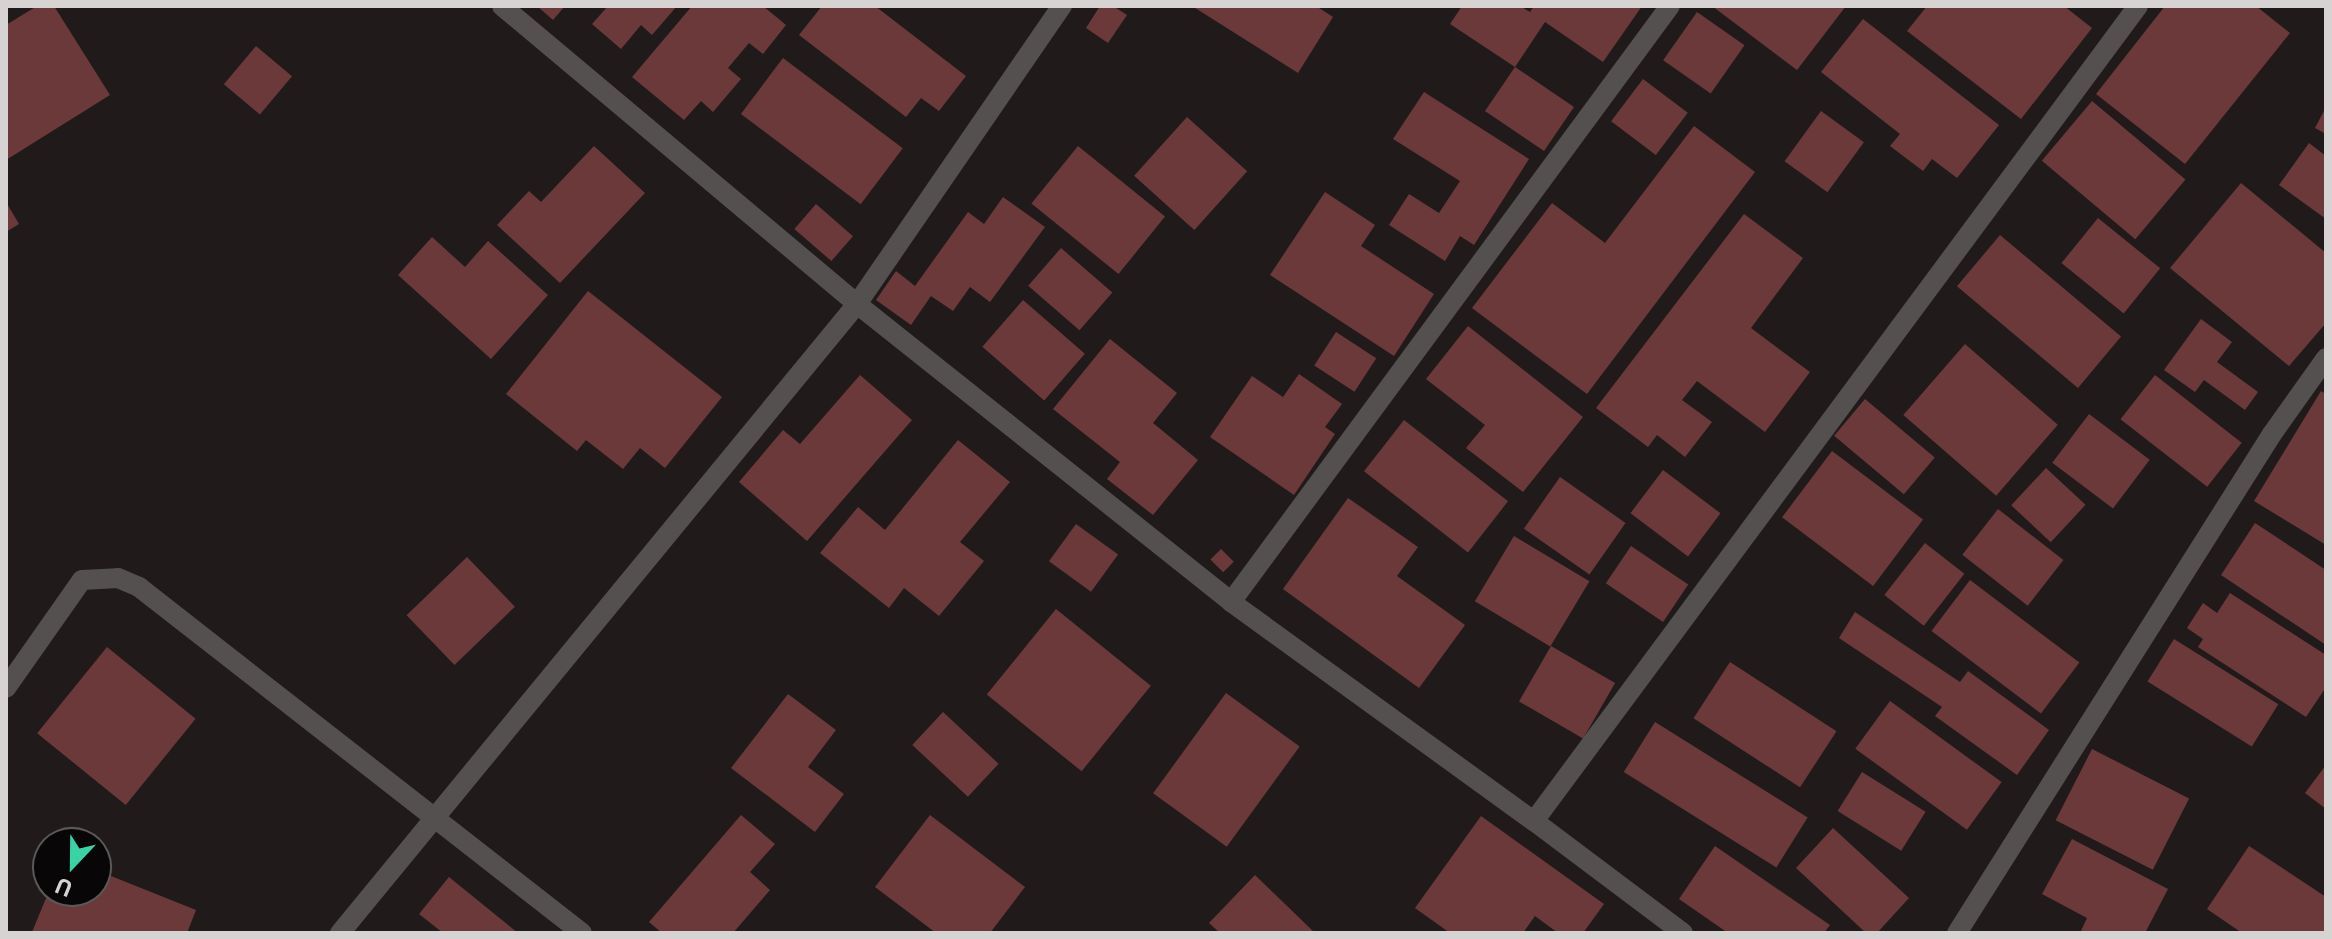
<!DOCTYPE html>
<html>
<head>
<meta charset="utf-8">
<style>
  body { margin:0 }
  #map { position:relative; width:2332px; height:939px; overflow:hidden; background:#211a1a; font-family:"Public Sans",sans-serif }
  div>[style] { position:absolute }
  [style*='--x'] { left:calc(var(--x)*1px); top:calc(var(--y)*1px); width:calc(var(--w)*1px); rotate:calc(var(--a)*1deg) }
  .building>* { inset:0; background:#6c393b; transform-origin:0 0 }
  .minor>* { height:20px; margin:-10px; padding:0 10px; transform-origin:10px; border-radius:10px; background:#545050 }
  span { translate:-50% -50%; white-space:nowrap; text-align:center; line-height:1.15; -webkit-text-stroke:6px #080606; paint-order:stroke }
  .frame { position:absolute; inset:0; border:8px solid #d8d3d3; pointer-events:none }
  .north { position:absolute; left:32px; top:827px; width:80px; height:80px; box-sizing:border-box; background:#080606; border:2px solid #5b5858; border-radius:50%; rotate:202deg; font-size:22px; font-weight:700; line-height:32px; text-align:center; color:#d8d3d3 }
  .north::after { content:''; display:block; margin:auto; width:28px; height:36px; background:#38d4a6; clip-path:polygon(50% 0,100% 100%,50% 72%,0 100%) }
</style>
</head>
<body>
<div id="map">
  <div class="building">
    <i style="clip-path:polygon(37px 6px,54px 6px,110px 95px,6px 160px,6px 25px)"></i>
    <i style="clip-path:polygon(537px 6px,565px 6px,553px 20px)"></i>
    <i style="clip-path:polygon(608px 6px,677px 6px,652px 35px,641px 25px,621px 49px,592px 24px)"></i>
    <i style="clip-path:polygon(692px 6px,763px 6px,786px 25px,763px 54px,749px 43px,728px 68px,741px 79px,713px 112px,701px 101px,684px 120px,632px 77px)"></i>
    <i style="clip-path:polygon(822px 6px,875px 6px,966px 76px,939px 111px,921px 98px,906px 117px,799px 35px)"></i>
    <i style="clip-path:polygon(1100px 6px,1113px 6px,1127px 15px,1108px 43px,1086px 28px)"></i>
    <i style="clip-path:polygon(1192px 6px,1316px 6px,1333px 17px,1298px 73px)"></i>
    <i style="clip-path:polygon(1462px 6px,1520px 6px,1530px 12px,1534px 6px,1642px 6px,1603px 62px,1545px 22px,1515px 67px,1574px 107px,1544px 151px,1485px 111px,1515px 67px,1450px 24px)"></i>
    <i style="clip-path:polygon(1712px 6px,1846px 6px,1797px 70px)"></i>
    <i style="clip-path:polygon(1927px 6px,2064px 6px,2092px 28px,2021px 119px,1907px 31px)"></i>
    <i style="clip-path:polygon(2165px 6px,2256px 6px,2290px 33px,2185px 164px,2096px 94px)"></i>
    <i style="left:1697px;top:12px;width:58px;height:59px;rotate:35deg"></i>
    <i style="clip-path:polygon(1863px 19px,1999px 125px,1957px 178px,1932px 159px,1923px 171px,1890px 146px,1900px 134px,1821px 72px)"></i>
    <i style="left:256px;top:46px;width:47px;height:50px;rotate:40deg"></i>
    <i style="left:783px;top:58px;width:150px;height:70px;rotate:37deg"></i>
    <i style="left:1643px;top:79px;width:56px;height:53px;rotate:37deg"></i>
    <i style="clip-path:polygon(1424px 92px,1529px 159px,1474px 245px,1460px 236px,1445px 261px,1389px 225px,1409px 194px,1439px 213px,1460px 181px,1393px 139px)"></i>
    <i style="left:2092px;top:101px;width:122px;height:78px;rotate:40deg"></i>
    <i style="clip-path:polygon(2326px 107px,2326px 134px,2315px 128px)"></i>
    <i style="left:1821px;top:111px;width:53px;height:62px;rotate:36deg"></i>
    <i style="left:1187px;top:117px;width:81px;height:79px;rotate:42deg"></i>
    <i style="clip-path:polygon(1694px 126px,1755px 172px,1587px 394px,1472px 308px,1552px 203px,1605px 243px)"></i>
    <i style="clip-path:polygon(2309px 143px,2326px 156px,2326px 219px,2279px 185px)"></i>
    <i style="clip-path:polygon(594px 146px,645px 193px,560px 283px,497px 225px,529px 191px,541px 202px)"></i>
    <i style="left:1078px;top:146px;width:112px;height:74px;rotate:39deg"></i>
    <i style="clip-path:polygon(2241px 183px,2326px 253px,2326px 323px,2289px 366px,2170px 268px)"></i>
    <i style="clip-path:polygon(1325px 192px,1375px 225px,1361px 246px,1434px 294px,1394px 356px,1270px 275px)"></i>
    <i style="clip-path:polygon(1003px 197px,1045px 227px,990px 302px,970px 287px,953px 311px,931px 296px,911px 325px,876px 300px,896px 271px,915px 286px,968px 212px,984px 224px)"></i>
    <i style="clip-path:polygon(6px 202px,19px 224px,6px 232px)"></i>
    <i style="left:816px;top:204px;width:49px;height:33px;rotate:41deg"></i>
    <i style="clip-path:polygon(1744px 214px,1803px 258px,1751px 328px,1810px 372px,1765px 432px,1697px 381px,1682px 400px,1712px 422px,1685px 457px,1657px 435px,1648px 447px,1596px 408px)"></i>
    <i style="left:2098px;top:218px;width:80px;height:58px;rotate:39deg"></i>
    <i style="left:2000px;top:235px;width:158px;height:67px;rotate:40deg"></i>
    <i style="clip-path:polygon(432px 237px,465px 267px,488px 241px,548px 295px,491px 359px,398px 275px)"></i>
    <i style="left:1061px;top:248px;width:68px;height:50px;rotate:41deg"></i>
    <i style="clip-path:polygon(588px 291px,722px 397px,665px 468px,640px 448px,623px 469px,586px 440px,577px 451px,506px 394px)"></i>
    <i style="left:1023px;top:300px;width:82px;height:62px;rotate:41deg"></i>
    <i style="clip-path:polygon(2201px 319px,2232px 342px,2217px 362px,2258px 392px,2245px 410px,2204px 380px,2195px 392px,2164px 370px)"></i>
    <i style="clip-path:polygon(1468px 326px,1583px 417px,1523px 492px,1466px 448px,1485px 425px,1426px 379px)"></i>
    <i style="left:1336px;top:332px;width:48px;height:40px;rotate:33deg"></i>
    <i style="clip-path:polygon(1110px 339px,1177px 393px,1153px 423px,1198px 460px,1153px 515px,1107px 479px,1120px 462px,1053px 409px)"></i>
    <i style="left:1965px;top:344px;width:123px;height:94px;rotate:41deg"></i>
    <i style="clip-path:polygon(1299px 374px,1342px 404px,1325px 427px,1335px 434px,1294px 495px,1210px 437px,1252px 376px,1283px 397px)"></i>
    <i style="clip-path:polygon(860px 375px,912px 420px,807px 541px,739px 482px,783px 430px,800px 444px)"></i>
    <i style="left:2155px;top:375px;width:110px;height:56px;rotate:38deg"></i>
    <i style="clip-path:polygon(2321px 391px,2326px 394px,2326px 545px,2254px 501px)"></i>
    <i style="left:1865px;top:399px;width:91px;height:48px;rotate:40deg"></i>
    <i style="left:2089px;top:414px;width:76px;height:61px;rotate:37deg"></i>
    <i style="left:1404px;top:420px;width:132px;height:65px;rotate:38deg"></i>
    <i style="clip-path:polygon(958px 440px,1010px 482px,960px 542px,984px 561px,939px 616px,904px 588px,889px 608px,820px 553px,858px 507px,885px 530px)"></i>
    <i style="left:1832px;top:451px;width:114px;height:83px;rotate:37deg"></i>
    <i style="left:2046px;top:468px;width:54px;height:51px;rotate:43deg"></i>
    <i style="left:1663px;top:470px;width:72px;height:54px;rotate:37deg"></i>
    <i style="left:1560px;top:477px;width:80px;height:63px;rotate:35deg"></i>
    <i style="clip-path:polygon(1348px 498px,1418px 547px,1397px 576px,1465px 625px,1419px 688px,1283px 589px)"></i>
    <i style="left:1998px;top:509px;width:83px;height:58px;rotate:38deg"></i>
    <i style="clip-path:polygon(2255px 523px,2326px 570px,2326px 645px,2221px 575px)"></i>
    <i style="left:1076px;top:524px;width:52px;height:46px;rotate:36deg"></i>
    <i style="left:1514px;top:536px;width:88px;height:76px;rotate:31deg"></i>
    <i style="left:1925px;top:543px;width:50px;height:66px;rotate:38deg"></i>
    <i style="left:1631px;top:546px;width:69px;height:45px;rotate:34deg"></i>
    <i style="left:1221px;top:549px;width:18px;height:15px;rotate:45deg"></i>
    <i style="left:467px;top:557px;width:69px;height:84px;rotate:46deg"></i>
    <i style="left:1970px;top:580px;width:137px;height:64px;rotate:37deg"></i>
    <i style="clip-path:polygon(2230px 593px,2326px 655px,2326px 687px,2306px 717px,2198px 647px,2203px 639px,2187px 628px,2203px 603px,2217px 613px)"></i>
    <i style="left:1056px;top:609px;width:122px;height:110px;rotate:39deg"></i>
    <i style="clip-path:polygon(1855px 612px,1960px 682px,1968px 671px,2049px 730px,2017px 775px,1935px 716px,1942px 707px,1839px 638px)"></i>
    <i style="left:2174px;top:639px;width:123px;height:50px;rotate:32deg"></i>
    <i style="left:1551px;top:646px;width:74px;height:64px;rotate:30deg"></i>
    <i style="left:107px;top:647px;width:114px;height:111px;rotate:39deg"></i>
    <i style="left:1730px;top:662px;width:127px;height:67px;rotate:33deg"></i>
    <i style="left:1226px;top:693px;width:91px;height:124px;rotate:36deg"></i>
    <i style="clip-path:polygon(788px 694px,836px 730px,808px 767px,844px 794px,815px 832px,731px 768px)"></i>
    <i style="left:1890px;top:701px;width:138px;height:59px;rotate:36deg"></i>
    <i style="left:943px;top:712px;width:76px;height:45px;rotate:43deg"></i>
    <i style="left:1655px;top:722px;width:180px;height:59px;rotate:32deg"></i>
    <i style="left:2092px;top:749px;width:109px;height:80px;rotate:27deg"></i>
    <i style="clip-path:polygon(2326px 765px,2326px 809px,2305px 793px)"></i>
    <i style="left:1862px;top:772px;width:75px;height:46px;rotate:32deg"></i>
    <i style="clip-path:polygon(741px 815px,775px 844px,750px 872px,770px 890px,733px 933px,662px 933px,649px 922px)"></i>
    <i style="clip-path:polygon(930px 815px,1025px 887px,990px 933px,936px 933px,875px 887px)"></i>
    <i style="clip-path:polygon(1481px 816px,1604px 904px,1583px 933px,1558px 933px,1535px 916px,1523px 933px,1450px 933px,1415px 908px)"></i>
    <i style="clip-path:polygon(1833px 828px,1909px 898px,1877px 933px,1866px 933px,1796px 868px)"></i>
    <i style="clip-path:polygon(2072px 839px,2168px 889px,2145px 933px,2080px 933px,2087px 918px,2042px 894px)"></i>
    <i style="clip-path:polygon(1715px 846px,1830px 925px,1824px 933px,1728px 933px,1679px 899px)"></i>
    <i style="clip-path:polygon(2249px 846px,2326px 897px,2326px 933px,2242px 933px,2207px 909px)"></i>
    <i style="clip-path:polygon(96px 870px,196px 910px,187px 933px,32px 932px,49px 891px,96px 891px)"></i>
    <i style="clip-path:polygon(1255px 875px,1315px 933px,1220px 933px,1209px 923px)"></i>
    <i style="clip-path:polygon(449px 877px,518px 933px,443px 933px,419px 914px)"></i>
  </div>
  <div class="minor">
    <i style="--x:502;--y:6;--w:463;--a:40"></i>
    <i style="--x:857;--y:304;--w:362;--a:-55.5"></i>
    <i style="--x:1231;--y:602;--w:740;--a:-53.63"></i>
    <i style="--x:6;--y:688;--w:132;--a:-54.9"></i>
    <i style="--x:82;--y:580;--w:36;--a:-3"></i>
    <i style="--x:118;--y:578;--w:23;--a:23"></i>
    <i style="--x:139;--y:587;--w:562;--a:37.99"></i>
    <i style="--x:340;--y:933;--w:814;--a:-50.58"></i>
    <i style="--x:857;--y:304;--w:478;--a:38.5"></i>
    <i style="--x:1231;--y:602;--w:374;--a:35.9"></i>
    <i style="--x:1683;--y:933;--w:186;--a:-143.1"></i>
    <i style="--x:1534;--y:821;--w:1014;--a:-53.46"></i>
    <i style="--x:1957;--y:933;--w:590;--a:-57.74"></i>
    <i style="--x:2272;--y:434;--w:93;--a:-54.6"></i>
  </div>
  <div class="frame"></div>
  <div class="north">U</div>
</div>
</body>
</html>
